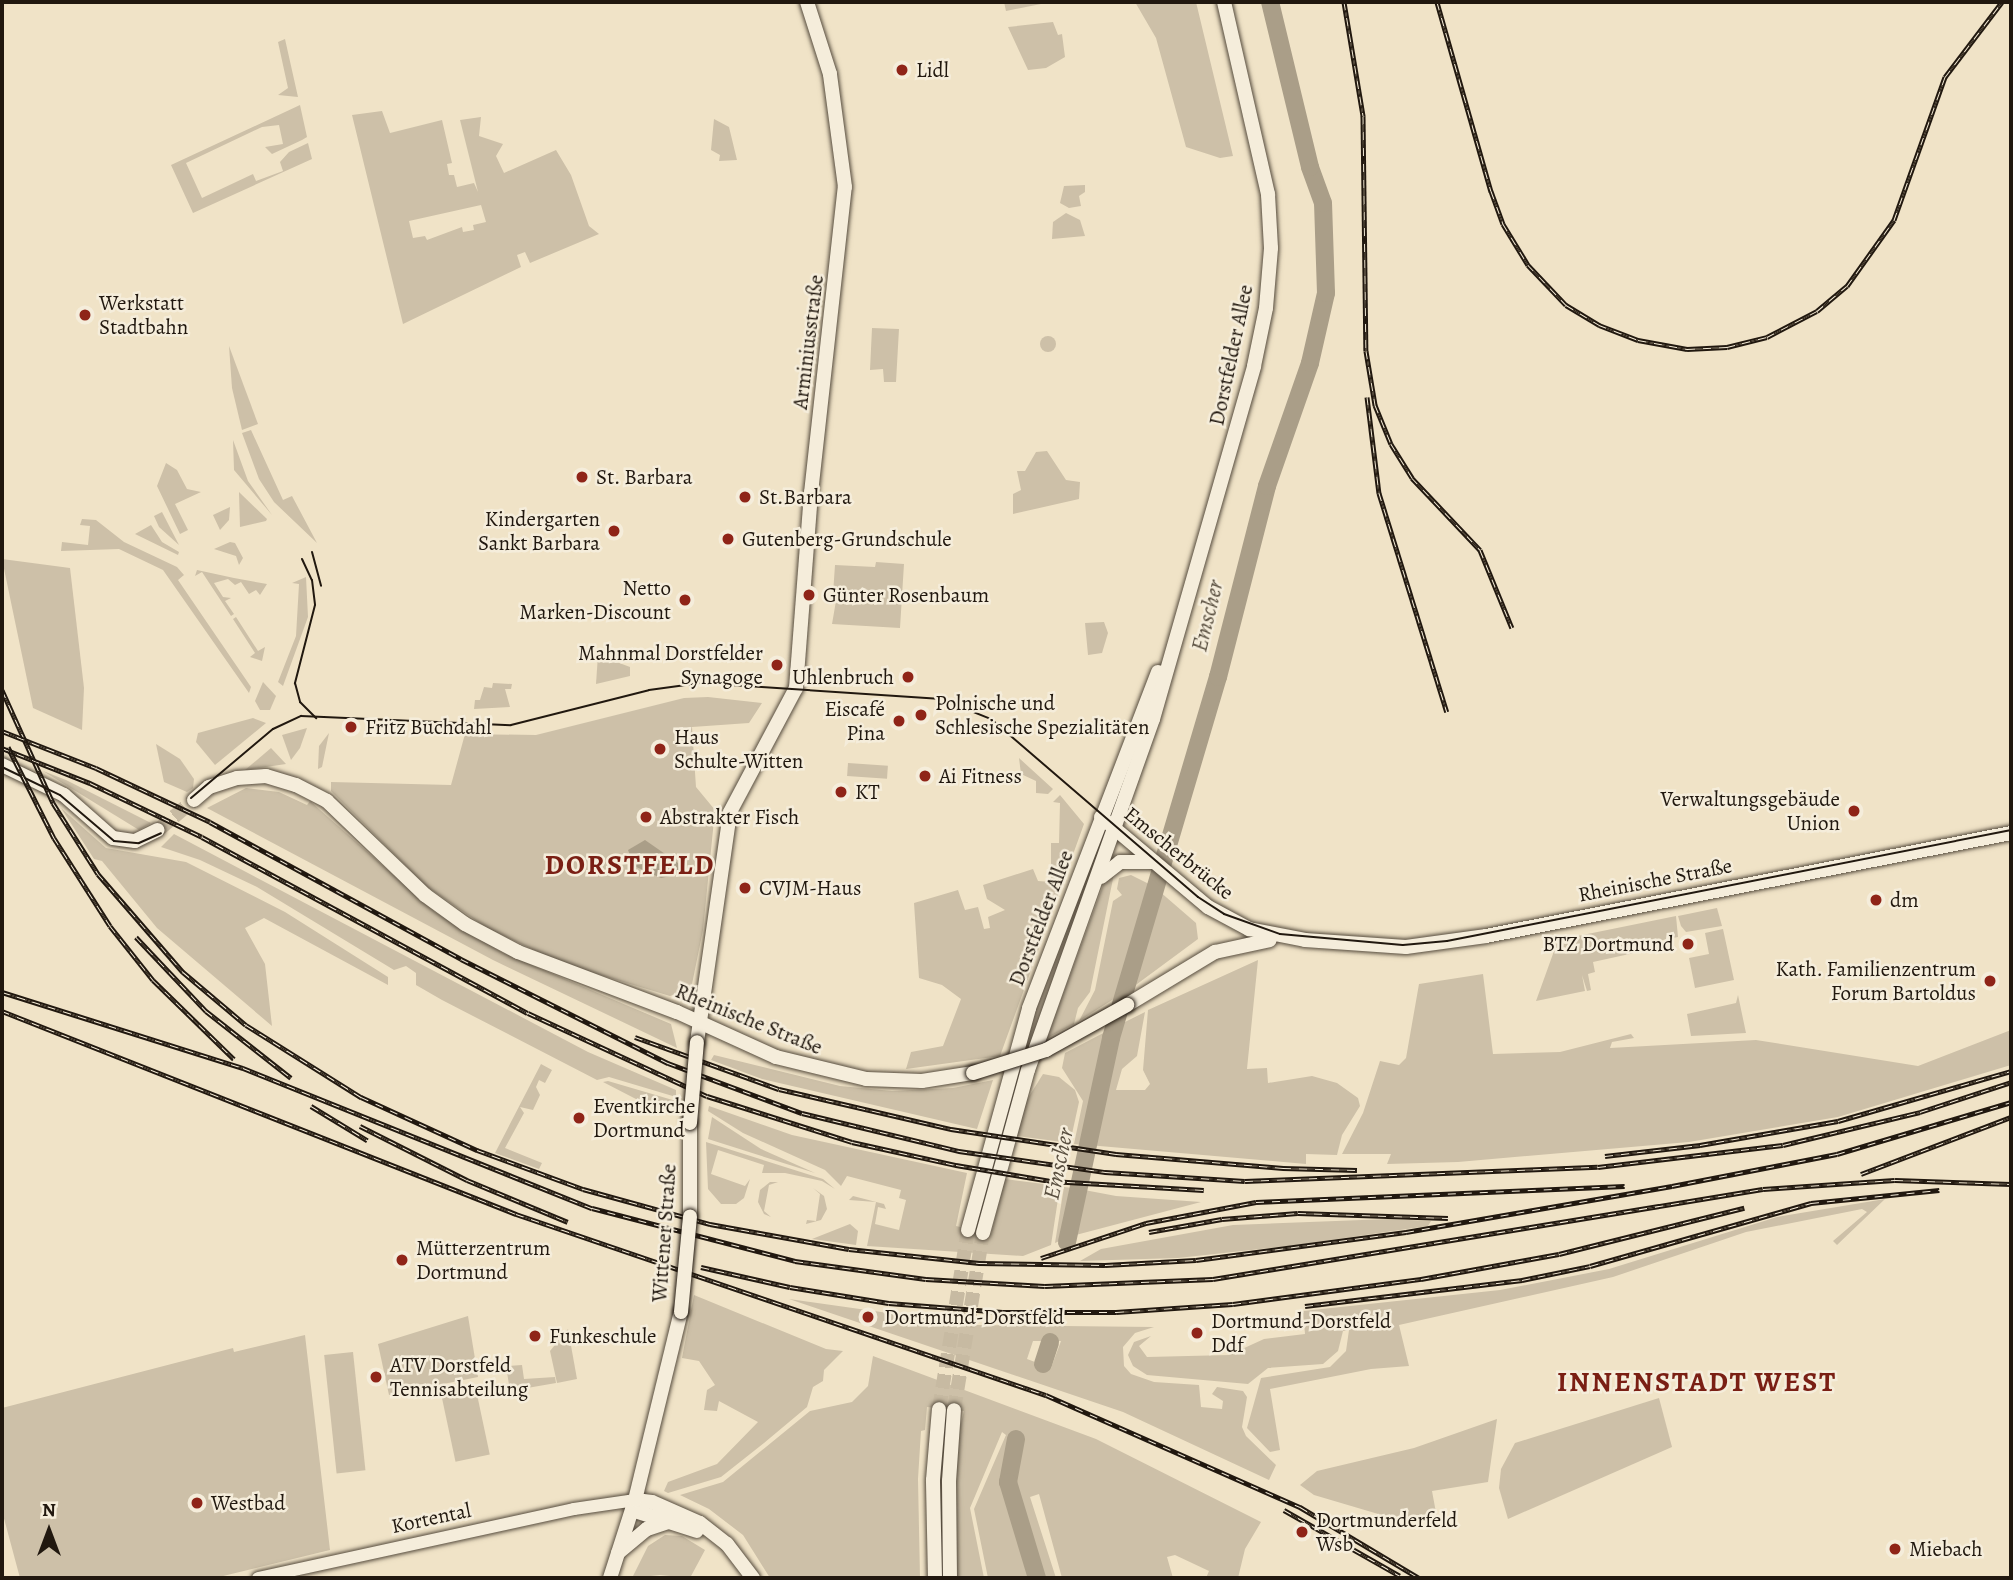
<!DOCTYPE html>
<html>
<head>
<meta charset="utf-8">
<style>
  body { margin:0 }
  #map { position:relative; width:2013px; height:1580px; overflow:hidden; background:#f0e3c7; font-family:Alegreya,serif }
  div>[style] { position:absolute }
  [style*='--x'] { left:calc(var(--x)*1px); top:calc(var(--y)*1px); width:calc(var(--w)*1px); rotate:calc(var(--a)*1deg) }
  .green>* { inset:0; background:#cdc0a8; transform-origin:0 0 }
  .round { border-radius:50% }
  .water>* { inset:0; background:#aa9e88 }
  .river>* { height:18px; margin:-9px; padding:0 9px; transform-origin:9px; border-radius:9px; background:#aa9e88 }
  .secondary-tunnel>* { height:14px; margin-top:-7px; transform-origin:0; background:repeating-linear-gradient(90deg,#c7baa2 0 14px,transparent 0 21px) }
  .roads { filter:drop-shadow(0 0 2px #554b3d) drop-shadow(0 0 2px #554b3d) }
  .tertiary>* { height:12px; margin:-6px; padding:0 6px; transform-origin:6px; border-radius:6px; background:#f5eddb }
  .secondary>* { height:14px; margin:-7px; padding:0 7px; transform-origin:7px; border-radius:7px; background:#f5eddb }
  .tram>* { height:2px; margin:-1px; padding:0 1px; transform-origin:1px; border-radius:1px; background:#21180f }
  .rail>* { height:5px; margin-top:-2.5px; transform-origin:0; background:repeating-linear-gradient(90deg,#f5eddb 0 8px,#21180f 0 16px); box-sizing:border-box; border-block:2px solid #21180f }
  .bridges { filter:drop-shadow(0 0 2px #21180f) drop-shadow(0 0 2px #21180f) }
  .secondary-bridge>* { height:14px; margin:-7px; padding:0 7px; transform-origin:7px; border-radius:7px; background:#f5eddb }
  .dots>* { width:19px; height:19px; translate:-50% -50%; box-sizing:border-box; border:4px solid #f5eddb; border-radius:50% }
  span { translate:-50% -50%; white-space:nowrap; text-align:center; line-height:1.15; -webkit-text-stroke:5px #f5eddb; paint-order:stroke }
  .poi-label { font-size:21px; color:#21180f }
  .left { translate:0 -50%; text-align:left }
  .right { translate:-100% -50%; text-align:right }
  .street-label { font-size:21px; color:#21180f }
  .water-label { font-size:23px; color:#584e3f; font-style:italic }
  .district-label { font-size:28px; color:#7a1f14; font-weight:700; letter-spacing:2px }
  .frame { position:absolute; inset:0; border:4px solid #21180f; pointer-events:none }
  .north { position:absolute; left:14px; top:1496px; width:70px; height:70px; -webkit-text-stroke:5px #f5eddb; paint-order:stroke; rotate:0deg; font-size:19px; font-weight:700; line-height:28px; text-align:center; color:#21180f }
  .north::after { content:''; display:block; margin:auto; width:24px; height:32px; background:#21180f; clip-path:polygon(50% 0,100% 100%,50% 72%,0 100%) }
</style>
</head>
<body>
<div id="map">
  <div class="green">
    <i style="clip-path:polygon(1004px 2px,1051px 2px,1006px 11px)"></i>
    <i style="clip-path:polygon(1135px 2px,1196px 2px,1233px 156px,1220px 158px,1186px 147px,1156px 38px)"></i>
    <i style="clip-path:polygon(1053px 22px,1058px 35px,1062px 34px,1065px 57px,1046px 68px,1028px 70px,1008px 27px)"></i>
    <i style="clip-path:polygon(285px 39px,298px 97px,278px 95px,288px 88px,278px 42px)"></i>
    <i style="clip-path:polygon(300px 105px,307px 137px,302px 140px,272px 154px,265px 147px,283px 144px,279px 125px,262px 127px,186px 163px,202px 198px,253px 174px,256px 181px,283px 171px,280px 162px,289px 152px,308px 143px,312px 159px,193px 213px,171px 165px)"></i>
    <i style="clip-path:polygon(evenodd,382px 111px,390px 133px,442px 120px,452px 163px,447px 164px,449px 175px,454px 175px,457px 187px,474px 183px,478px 192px,460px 120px,481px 117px,479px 136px,503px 144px,496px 156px,504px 173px,556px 150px,571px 175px,589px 226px,599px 234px,530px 263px,525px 252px,517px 255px,521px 267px,403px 324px,352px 115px,382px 111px,481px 205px,486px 222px,473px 225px,474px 230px,463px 232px,462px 227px,427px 240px,425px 236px,413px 238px,409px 221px,481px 205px)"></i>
    <i style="clip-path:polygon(714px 119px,729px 127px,737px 160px,719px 161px,720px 155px,711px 150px)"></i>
    <i style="clip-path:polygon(1085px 185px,1085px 192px,1079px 196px,1081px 206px,1069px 208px,1060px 203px,1064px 186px)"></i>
    <i style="clip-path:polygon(1066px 213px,1080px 220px,1085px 236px,1052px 239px,1053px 222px)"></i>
    <i style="clip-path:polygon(872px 328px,899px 329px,896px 382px,884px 382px,883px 369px,870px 370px)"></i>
    <i class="round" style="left:1040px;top:336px;width:16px;height:16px"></i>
    <i style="clip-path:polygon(229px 346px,258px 424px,242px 430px,232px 388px)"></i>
    <i style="clip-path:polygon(251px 430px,283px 500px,292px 496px,317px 543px,274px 502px,259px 479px,242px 433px)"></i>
    <i style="clip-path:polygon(233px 440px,248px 481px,272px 515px,234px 470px)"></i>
    <i style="clip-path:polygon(1047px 451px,1066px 480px,1080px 482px,1079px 499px,1013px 514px,1013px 494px,1021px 490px,1017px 471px,1025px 471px,1036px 452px)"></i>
    <i style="clip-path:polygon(166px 463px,177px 470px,187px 489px,201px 492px,175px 504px,188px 530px,180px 534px,157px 486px)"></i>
    <i style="clip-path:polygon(239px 492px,267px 519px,266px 521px,240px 527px)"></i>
    <i style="clip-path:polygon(230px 507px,229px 520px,220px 530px,213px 515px)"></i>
    <i style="clip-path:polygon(162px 512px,179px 545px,159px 527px,154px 516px)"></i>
    <i style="clip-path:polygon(82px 519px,96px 520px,124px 542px,177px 567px,184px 575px,178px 580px,251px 687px,249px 693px,163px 570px,119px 549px,61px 551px,62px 542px,88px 545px,90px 526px,80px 525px)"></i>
    <i style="clip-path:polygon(151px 525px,162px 542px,179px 552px,178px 555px,135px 534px)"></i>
    <i style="clip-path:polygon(230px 542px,235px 543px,243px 558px,239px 565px,236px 556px,214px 549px)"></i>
    <i style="clip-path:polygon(2px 559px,70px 568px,84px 688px,82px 730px,33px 708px)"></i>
    <i style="clip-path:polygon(876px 562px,904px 564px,900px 628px,832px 624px,837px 595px,833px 594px,835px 565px,875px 567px)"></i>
    <i style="clip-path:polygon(197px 570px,234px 578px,267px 584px,260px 595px,256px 590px,249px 594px,241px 582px,235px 585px,228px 579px,214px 583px,223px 597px,231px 598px,225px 601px,234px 614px,231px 616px,202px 572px,195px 576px)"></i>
    <i style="clip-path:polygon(306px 577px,308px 617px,283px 686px,278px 682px,296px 636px,299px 584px,292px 583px)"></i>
    <i style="clip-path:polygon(236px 617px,258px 651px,265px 647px,262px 661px,250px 657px,255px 653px,233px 619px)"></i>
    <i style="clip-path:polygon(1104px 622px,1108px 633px,1102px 653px,1088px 655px,1085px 623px)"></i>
    <i style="clip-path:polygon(598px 655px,630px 667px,630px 676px,596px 684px)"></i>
    <i style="clip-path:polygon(263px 682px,276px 696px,270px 710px,260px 710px,255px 701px)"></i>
    <i style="clip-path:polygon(493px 683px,512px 684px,511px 689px,505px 689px,510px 707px,474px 709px,475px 700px,480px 700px,484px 687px,492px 688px)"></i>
    <i style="clip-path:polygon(708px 697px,762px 703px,749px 723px,692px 727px,696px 787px,715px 810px,703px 930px,691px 989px,670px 996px,564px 964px,487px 928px,426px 886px,331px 791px,331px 782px,451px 785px,465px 734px,536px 735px,684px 698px)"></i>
    <i style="clip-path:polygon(253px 718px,266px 723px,215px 765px,196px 742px,198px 733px)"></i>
    <i style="clip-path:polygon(307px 728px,300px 748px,291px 760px,282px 735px)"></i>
    <i style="clip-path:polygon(329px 733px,322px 767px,318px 769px,319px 746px)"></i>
    <i style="clip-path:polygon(156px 744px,180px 759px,194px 779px,193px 788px,187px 792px,164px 782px)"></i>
    <i style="clip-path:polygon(271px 748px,286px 764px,245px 770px)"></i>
    <i style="clip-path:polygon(1019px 758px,1053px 789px,1048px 794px,1036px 793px,1036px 781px,1021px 774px)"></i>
    <i style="left:848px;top:763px;width:40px;height:13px;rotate:4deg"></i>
    <i style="clip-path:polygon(43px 771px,66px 780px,151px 823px,139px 830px)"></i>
    <i style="clip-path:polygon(246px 788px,279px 792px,307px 805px,310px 801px,435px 912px,503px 953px,671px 1024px,677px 1048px,493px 960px,207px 808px)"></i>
    <i style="clip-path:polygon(1060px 795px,1084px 824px,1000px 1056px,906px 1069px,911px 1052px,943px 1046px,961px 999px,942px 985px,919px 978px,914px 903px,958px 890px,965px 910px,978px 907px,984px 929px,990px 928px,988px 917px,1005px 910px,987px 899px,983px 885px,1033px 869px,1038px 881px,1051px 882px,1051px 843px,1059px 843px,1060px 803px,1053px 802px)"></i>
    <i style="clip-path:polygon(61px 808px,106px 848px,186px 862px,285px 912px,388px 977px,388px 985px,264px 918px,245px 928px,265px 964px,272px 1026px,157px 928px,102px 861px,94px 859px)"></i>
    <i style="clip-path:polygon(174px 834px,588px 1052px,676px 1090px,676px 1097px,609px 1077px,597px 1080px,442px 1000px,416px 985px,416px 973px,406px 966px,394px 970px,257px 887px,200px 860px,161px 847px)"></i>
    <i style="left:1095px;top:849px;width:9px;height:213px;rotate:21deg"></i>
    <i style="clip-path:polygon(1114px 874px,1090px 992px,1078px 1008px,1074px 1024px,1047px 1038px,1105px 880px)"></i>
    <i style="clip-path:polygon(1131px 875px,1153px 886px,1120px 995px,1079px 1021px,1095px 990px,1113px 901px,1122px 895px,1117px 889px,1119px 878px)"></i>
    <i style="clip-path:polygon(1159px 891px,1196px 923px,1198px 939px,1129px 990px)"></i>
    <i style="clip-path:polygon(1717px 908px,1722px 926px,1686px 932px,1681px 926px,1678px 916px)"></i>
    <i style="clip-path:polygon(1676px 916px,1678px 937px,1633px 946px,1634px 953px,1593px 962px,1595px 972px,1588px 974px,1591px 990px,1587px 991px,1582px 975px,1585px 991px,1536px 1001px,1558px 940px)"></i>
    <i style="clip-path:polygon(1723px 929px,1734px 980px,1695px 988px,1689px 958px,1709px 954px,1705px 933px)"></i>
    <i style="clip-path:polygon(1258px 960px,1247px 1069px,1267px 1068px,1268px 1083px,1312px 1076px,1337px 1083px,1358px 1098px,1360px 1106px,1342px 1135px,1337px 1155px,1306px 1154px,1306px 1164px,1088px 1145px,1117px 1026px,1145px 1012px,1137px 1056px,1122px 1069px,1116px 1090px,1145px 1090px,1150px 1084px,1143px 1070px,1148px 1010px)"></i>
    <i style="clip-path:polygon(1483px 974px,1493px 1054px,1560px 1052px,1631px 1034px,1634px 1038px,1612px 1042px,1610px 1048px,1756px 1040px,1918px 1066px,2011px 1030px,2011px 1065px,1838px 1117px,1689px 1142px,1458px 1162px,1387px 1164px,1391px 1154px,1342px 1154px,1363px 1113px,1380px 1061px,1399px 1065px,1406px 1058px,1419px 984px)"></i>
    <i style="clip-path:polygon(1738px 995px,1746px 1033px,1691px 1036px,1687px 1014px,1736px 1003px)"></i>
    <i style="clip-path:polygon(1109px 1030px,1083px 1145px,1074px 1144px,1083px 1101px,1062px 1068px,1065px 1053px)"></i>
    <i style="clip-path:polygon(714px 1055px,840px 1086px,892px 1091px,953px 1088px,993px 1080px,977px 1129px,762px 1079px,711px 1060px)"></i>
    <i style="clip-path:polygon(541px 1064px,552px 1070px,545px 1083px,539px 1080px,536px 1087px,540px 1095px,533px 1110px,520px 1107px,524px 1113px,505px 1148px,542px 1163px,539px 1169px,495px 1153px)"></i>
    <i style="clip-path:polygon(1043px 1074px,1059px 1077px,1075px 1090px,1079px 1102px,1070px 1143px,1017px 1136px,1025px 1103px)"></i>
    <i style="clip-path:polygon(608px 1081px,676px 1101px,676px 1113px,665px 1114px,603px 1082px)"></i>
    <i style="clip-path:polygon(709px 1106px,792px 1135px,967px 1173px,956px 1226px,973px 1230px,986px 1176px,991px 1177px,979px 1232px,991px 1234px,1005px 1179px,1060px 1186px,1051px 1245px,1023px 1256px,867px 1246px,876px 1202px,849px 1200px,853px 1196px,884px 1204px,886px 1209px,878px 1207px,875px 1224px,899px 1230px,906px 1200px,899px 1198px,901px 1190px,847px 1176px,841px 1186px,825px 1170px,743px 1133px,708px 1111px)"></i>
    <i style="clip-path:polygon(712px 1117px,761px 1149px,815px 1173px,708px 1139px)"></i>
    <i style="clip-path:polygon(706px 1142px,823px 1179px,835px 1189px,822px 1181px,785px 1173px,762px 1173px,764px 1165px,718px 1150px,711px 1174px,745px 1186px,750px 1179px,744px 1198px,736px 1204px,721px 1204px,708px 1189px)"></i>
    <i style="clip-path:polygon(770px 1182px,778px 1182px,769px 1185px,764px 1211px,771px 1217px,764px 1214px,758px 1202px,760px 1190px)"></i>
    <i style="clip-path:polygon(1064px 1187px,1073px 1188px,1064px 1239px,1055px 1243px)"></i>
    <i style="clip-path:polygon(813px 1188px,824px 1196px,827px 1209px,821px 1220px,806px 1224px,807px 1220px,816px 1221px,820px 1194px)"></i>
    <i style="clip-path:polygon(1079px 1189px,1116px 1196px,1201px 1202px,1072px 1236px)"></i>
    <i style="clip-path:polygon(1885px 1199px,1837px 1245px,1833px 1241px,1867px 1212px,1862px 1209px,1746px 1232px,1613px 1277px,1399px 1325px,1409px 1366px,1371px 1369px,1270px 1389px,1280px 1450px,1270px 1452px,1247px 1428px,1261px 1378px,1330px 1367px,1346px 1351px,1349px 1330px,1343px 1331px,1338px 1351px,1323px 1364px,1268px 1368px,1248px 1384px,1147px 1375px,1133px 1366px,1128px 1355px,1134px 1342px,1151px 1336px,1139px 1346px,1147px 1357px,1229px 1355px,1264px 1339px,1305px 1334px,1303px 1311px,1500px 1290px,1609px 1269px,1777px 1217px)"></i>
    <i style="clip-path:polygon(1388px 1219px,1431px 1221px,1428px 1226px,1289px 1246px,1178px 1258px,1080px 1261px,1101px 1249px,1233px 1225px)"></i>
    <i style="clip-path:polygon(850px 1224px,858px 1231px,856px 1245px,812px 1239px)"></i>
    <i style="clip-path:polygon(694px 1295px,826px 1349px,843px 1351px,824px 1370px,823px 1381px,813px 1387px,807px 1407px,764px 1443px,721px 1477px,668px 1493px,664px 1491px,668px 1482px,717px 1464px,758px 1422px,719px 1401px,717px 1411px,704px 1410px,707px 1390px,715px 1385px,699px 1361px,682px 1358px)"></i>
    <i style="clip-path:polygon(evenodd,789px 1299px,973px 1325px,1154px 1327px,1135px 1333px,1123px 1347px,1124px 1366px,1131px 1374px,1154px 1382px,1199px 1385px,1201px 1407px,1222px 1409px,1223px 1401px,1212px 1394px,1217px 1387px,1243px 1391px,1247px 1397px,1242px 1427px,1246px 1436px,1276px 1465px,1269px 1480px,1123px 1412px,789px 1299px,1033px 1341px,1061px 1341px,1051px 1368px,1027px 1359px,1033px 1341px)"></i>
    <i style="clip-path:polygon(468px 1316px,478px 1377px,389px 1395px,378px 1344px)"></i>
    <i style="clip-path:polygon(568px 1329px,577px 1379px,557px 1383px,550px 1351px)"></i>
    <i style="clip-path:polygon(305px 1335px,330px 1550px,215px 1578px,20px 1578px,2px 1511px,2px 1408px,233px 1348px,234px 1352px)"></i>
    <i style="left:353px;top:1352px;width:119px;height:29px;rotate:84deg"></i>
    <i style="clip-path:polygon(873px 1356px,1096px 1439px,1261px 1522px,1245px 1549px,1238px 1578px,1206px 1578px,1209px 1571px,1175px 1555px,1167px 1557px,1173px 1578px,1062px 1578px,1039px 1494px,1030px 1497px,1056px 1578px,988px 1578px,974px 1509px,1006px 1435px,1002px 1432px,970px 1508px,984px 1578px,956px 1578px,957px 1439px,964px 1411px,927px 1407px,925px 1430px,921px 1431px,918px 1479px,920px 1578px,770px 1578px,743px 1535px,709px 1509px,680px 1495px,723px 1482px,810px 1411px,852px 1402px,868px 1386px)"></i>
    <i style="clip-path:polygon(522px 1365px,524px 1379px,555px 1377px,556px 1383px,510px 1391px,506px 1366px)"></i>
    <i style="left:475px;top:1385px;width:71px;height:35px;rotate:78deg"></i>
    <i style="clip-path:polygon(1659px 1398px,1672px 1447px,1508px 1519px,1499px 1488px,1501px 1469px,1515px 1443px)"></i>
    <i style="clip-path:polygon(1497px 1419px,1488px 1482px,1432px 1491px,1437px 1518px,1385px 1516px,1314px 1495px,1300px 1485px,1317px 1471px,1414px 1448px)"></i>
    <i style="clip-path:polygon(665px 1535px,682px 1536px,705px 1550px,690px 1578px,660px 1575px,632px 1578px,648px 1546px)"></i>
  </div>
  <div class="water">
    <i style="clip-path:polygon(645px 840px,678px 863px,680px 874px,661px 878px,634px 866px,628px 850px)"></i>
  </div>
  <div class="river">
    <i style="--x:1067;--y:1242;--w:209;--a:-77.8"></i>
    <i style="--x:1111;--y:1038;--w:377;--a:-73.5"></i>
    <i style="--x:1218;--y:677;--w:197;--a:-75.6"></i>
    <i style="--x:1267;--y:486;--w:130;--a:-70.7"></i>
    <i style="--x:1310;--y:363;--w:72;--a:-77.1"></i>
    <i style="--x:1326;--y:293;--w:90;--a:-91.9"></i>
    <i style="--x:1323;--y:203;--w:38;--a:-110"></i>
    <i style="--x:1310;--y:167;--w:170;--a:-103.6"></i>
    <i style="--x:1043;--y:1364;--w:23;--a:-72"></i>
    <i style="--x:1016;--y:1439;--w:44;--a:100.5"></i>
    <i style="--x:1008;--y:1482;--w:100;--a:73.2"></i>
  </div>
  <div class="secondary-tunnel">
    <i style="--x:158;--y:830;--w:47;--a:-39.8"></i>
    <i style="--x:939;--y:1409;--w:181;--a:-80.8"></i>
    <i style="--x:954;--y:1410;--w:179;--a:-80.7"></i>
  </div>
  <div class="roads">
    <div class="tertiary">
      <i style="--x:258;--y:1578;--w:323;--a:-12.3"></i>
      <i style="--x:574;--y:1509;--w:62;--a:-8.4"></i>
    </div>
    <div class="secondary">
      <i style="--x:2;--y:765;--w:69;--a:25.8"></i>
      <i style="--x:64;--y:795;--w:65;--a:41.3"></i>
      <i style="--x:113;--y:838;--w:22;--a:8"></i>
      <i style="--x:135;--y:841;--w:25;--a:-26"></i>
      <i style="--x:194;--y:800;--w:20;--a:-41"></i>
      <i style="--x:209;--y:787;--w:29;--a:-18"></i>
      <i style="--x:237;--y:778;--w:29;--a:-4"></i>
      <i style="--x:266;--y:776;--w:31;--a:17"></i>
      <i style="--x:296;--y:785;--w:35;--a:27"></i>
      <i style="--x:327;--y:801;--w:136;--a:43.8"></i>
      <i style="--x:425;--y:895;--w:49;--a:35.9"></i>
      <i style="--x:465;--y:924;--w:60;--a:27.8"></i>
      <i style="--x:518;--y:952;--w:170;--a:20.7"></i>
      <i style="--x:677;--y:1012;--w:109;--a:24.4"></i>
      <i style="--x:776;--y:1057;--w:93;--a:13.7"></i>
      <i style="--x:866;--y:1079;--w:56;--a:2"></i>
      <i style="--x:922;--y:1081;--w:52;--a:-8.9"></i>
      <i style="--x:1101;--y:817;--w:140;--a:40.1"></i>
      <i style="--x:1208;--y:907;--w:47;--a:28.2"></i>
      <i style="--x:1249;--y:929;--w:57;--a:11.1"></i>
      <i style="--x:1305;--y:940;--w:101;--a:4"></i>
      <i style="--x:1406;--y:947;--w:81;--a:-7.8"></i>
      <i style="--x:1486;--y:936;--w:535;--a:-11.1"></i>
      <i style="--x:1101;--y:877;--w:24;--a:-38"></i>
      <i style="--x:1120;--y:862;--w:34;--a:0"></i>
      <i style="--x:1127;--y:1005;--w:103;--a:-31.1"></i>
      <i style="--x:1215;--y:952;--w:56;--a:-12.3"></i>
      <i style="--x:697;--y:1042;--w:232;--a:-81.8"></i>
      <i style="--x:730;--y:812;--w:140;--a:-62"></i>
      <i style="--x:796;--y:688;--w:196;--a:-85.6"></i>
      <i style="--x:811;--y:493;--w:308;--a:-83.7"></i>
      <i style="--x:845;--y:187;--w:114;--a:-97.6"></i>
      <i style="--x:830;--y:74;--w:76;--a:-107.7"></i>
      <i style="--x:690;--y:1123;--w:93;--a:90"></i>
      <i style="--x:968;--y:1230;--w:230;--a:-74.6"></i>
      <i style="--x:1029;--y:1008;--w:360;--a:-69"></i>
      <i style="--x:983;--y:1233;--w:169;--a:-74.6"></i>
      <i style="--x:1028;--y:1070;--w:373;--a:-70.4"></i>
      <i style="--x:1153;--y:719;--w:367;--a:-74"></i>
      <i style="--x:1254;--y:366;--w:59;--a:-78.3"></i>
      <i style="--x:1266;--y:308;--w:60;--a:-85.2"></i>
      <i style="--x:1271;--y:248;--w:54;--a:-93.2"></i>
      <i style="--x:1268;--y:194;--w:197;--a:-102.9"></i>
      <i style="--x:635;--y:1500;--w:17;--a:7"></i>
      <i style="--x:652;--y:1502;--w:52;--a:23.6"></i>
      <i style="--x:700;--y:1523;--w:34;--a:38"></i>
      <i style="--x:727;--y:1544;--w:43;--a:52.6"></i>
      <i style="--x:632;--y:1510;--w:68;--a:17.9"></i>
      <i style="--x:618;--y:1553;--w:38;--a:-40"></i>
      <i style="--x:647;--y:1529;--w:22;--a:-18"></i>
      <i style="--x:610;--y:1578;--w:82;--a:-72.2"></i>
      <i style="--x:635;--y:1500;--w:194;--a:-76.3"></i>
      <i style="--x:935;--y:1578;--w:98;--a:-91.2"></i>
      <i style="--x:933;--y:1480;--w:71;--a:-85.2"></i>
      <i style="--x:950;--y:1578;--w:97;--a:-90.6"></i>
      <i style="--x:949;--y:1481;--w:71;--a:-86"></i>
    </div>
  </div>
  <div class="tram">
    <i style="--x:312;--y:552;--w:35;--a:75"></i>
    <i style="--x:302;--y:559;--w:23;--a:65"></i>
    <i style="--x:312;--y:580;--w:25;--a:83"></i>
    <i style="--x:315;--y:605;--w:81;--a:104.4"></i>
    <i style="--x:295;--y:683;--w:20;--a:75"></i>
    <i style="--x:300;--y:702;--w:23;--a:45"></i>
    <i style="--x:2;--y:767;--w:64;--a:25.8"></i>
    <i style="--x:60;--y:795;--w:71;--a:40.4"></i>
    <i style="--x:114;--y:841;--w:25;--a:5"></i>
    <i style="--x:139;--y:843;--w:24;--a:-24"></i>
    <i style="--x:191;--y:798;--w:107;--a:-40.1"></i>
    <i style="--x:273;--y:729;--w:31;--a:-25"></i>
    <i style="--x:301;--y:716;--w:210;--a:2.5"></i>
    <i style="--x:511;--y:725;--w:142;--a:-14.2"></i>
    <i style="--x:649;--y:690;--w:52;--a:-7.7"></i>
    <i style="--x:701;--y:683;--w:241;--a:3.8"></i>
    <i style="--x:941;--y:699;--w:54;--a:21.8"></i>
    <i style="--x:991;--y:719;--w:273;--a:40.7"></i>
    <i style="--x:1198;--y:897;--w:31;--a:33"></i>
    <i style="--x:1224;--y:914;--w:59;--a:19.7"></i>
    <i style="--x:1280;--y:934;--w:123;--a:5.1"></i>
    <i style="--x:1403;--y:945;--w:44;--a:-5.2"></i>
    <i style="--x:1447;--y:941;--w:575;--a:-11.13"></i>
  </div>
  <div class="rail">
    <i style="--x:1344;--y:2;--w:116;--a:80.5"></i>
    <i style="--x:1363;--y:116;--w:235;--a:89.3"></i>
    <i style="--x:1366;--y:351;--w:55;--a:80.5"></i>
    <i style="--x:1375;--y:405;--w:42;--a:67.7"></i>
    <i style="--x:1391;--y:444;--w:40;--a:58"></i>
    <i style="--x:1412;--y:478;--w:99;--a:46.6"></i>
    <i style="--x:1480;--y:550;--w:84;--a:67.7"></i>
    <i style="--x:1437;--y:2;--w:197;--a:74.1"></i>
    <i style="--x:1491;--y:191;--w:35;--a:70"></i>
    <i style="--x:1503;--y:224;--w:48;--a:58.6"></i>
    <i style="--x:1528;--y:265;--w:55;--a:46.5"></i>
    <i style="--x:1566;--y:305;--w:39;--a:31"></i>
    <i style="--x:1599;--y:325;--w:42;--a:21"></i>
    <i style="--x:1638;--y:340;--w:50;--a:10.4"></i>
    <i style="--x:1687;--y:349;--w:40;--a:-2.9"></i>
    <i style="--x:1727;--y:347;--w:41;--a:-14"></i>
    <i style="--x:1767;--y:337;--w:56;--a:-27.5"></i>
    <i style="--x:1817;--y:311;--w:39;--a:-40"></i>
    <i style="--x:1847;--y:286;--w:81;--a:-54.5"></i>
    <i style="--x:1894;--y:220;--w:152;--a:-70.4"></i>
    <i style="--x:1945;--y:77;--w:94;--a:-52.8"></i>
    <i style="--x:1367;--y:397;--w:97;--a:82.9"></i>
    <i style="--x:1379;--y:493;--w:229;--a:72.8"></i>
    <i style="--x:2;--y:690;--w:124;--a:65.7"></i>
    <i style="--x:53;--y:803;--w:84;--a:57.6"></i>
    <i style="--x:98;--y:874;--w:130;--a:49.1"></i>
    <i style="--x:183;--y:972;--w:82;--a:40.1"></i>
    <i style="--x:246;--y:1025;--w:136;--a:32.1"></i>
    <i style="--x:361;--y:1097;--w:128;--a:24.6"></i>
    <i style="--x:477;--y:1150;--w:113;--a:20.2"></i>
    <i style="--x:583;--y:1189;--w:132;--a:15.4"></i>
    <i style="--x:710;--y:1224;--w:141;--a:10.2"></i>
    <i style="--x:849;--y:1249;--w:131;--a:6.1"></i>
    <i style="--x:979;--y:1263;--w:126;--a:0.9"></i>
    <i style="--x:1105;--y:1265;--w:91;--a:-3.1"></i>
    <i style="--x:1196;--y:1260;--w:212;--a:-7.6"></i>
    <i style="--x:1406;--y:1232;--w:270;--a:-9.8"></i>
    <i style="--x:1672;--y:1186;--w:168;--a:-11"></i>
    <i style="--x:1837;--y:1154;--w:182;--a:-16.6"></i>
    <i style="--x:2;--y:731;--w:101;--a:21.5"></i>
    <i style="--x:96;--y:768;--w:126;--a:25.3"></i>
    <i style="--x:210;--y:822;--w:286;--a:28.6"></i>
    <i style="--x:461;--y:959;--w:232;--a:26.7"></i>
    <i style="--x:668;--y:1063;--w:143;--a:20.5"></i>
    <i style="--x:802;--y:1113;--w:162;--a:13.6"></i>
    <i style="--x:959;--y:1151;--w:148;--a:8.2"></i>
    <i style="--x:1105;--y:1172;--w:140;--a:3.7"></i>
    <i style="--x:1245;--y:1181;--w:353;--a:-2.3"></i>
    <i style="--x:1598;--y:1167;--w:186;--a:-6.8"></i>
    <i style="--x:1783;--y:1145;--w:141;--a:-13.5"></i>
    <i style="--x:1920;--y:1112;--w:96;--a:-18.2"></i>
    <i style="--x:8;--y:747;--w:102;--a:63.2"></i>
    <i style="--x:54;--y:838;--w:104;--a:57.5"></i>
    <i style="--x:110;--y:926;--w:69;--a:51.5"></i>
    <i style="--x:153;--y:980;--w:113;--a:44.3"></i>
    <i style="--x:2;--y:748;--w:95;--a:21.7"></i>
    <i style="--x:90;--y:783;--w:124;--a:25.7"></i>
    <i style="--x:202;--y:837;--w:370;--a:28.4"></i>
    <i style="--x:528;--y:1013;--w:197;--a:24.9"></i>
    <i style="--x:707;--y:1096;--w:152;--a:17.6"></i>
    <i style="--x:852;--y:1142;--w:107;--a:12.5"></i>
    <i style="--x:956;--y:1165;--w:96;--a:9.6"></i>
    <i style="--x:1051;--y:1181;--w:153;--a:3.4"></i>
    <i style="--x:136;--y:937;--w:102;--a:46.6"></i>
    <i style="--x:206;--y:1011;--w:108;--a:38.2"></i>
    <i style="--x:2;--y:992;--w:253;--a:17.5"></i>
    <i style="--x:243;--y:1068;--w:376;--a:21.9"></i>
    <i style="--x:592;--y:1208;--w:210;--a:14.6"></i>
    <i style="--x:795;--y:1261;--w:132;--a:7.8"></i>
    <i style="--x:926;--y:1279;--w:119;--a:3.4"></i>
    <i style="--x:1045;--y:1286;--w:168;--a:-2.4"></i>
    <i style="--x:1213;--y:1279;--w:557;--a:-9.29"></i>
    <i style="--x:1763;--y:1189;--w:132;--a:-3.9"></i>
    <i style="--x:1895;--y:1180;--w:116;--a:2"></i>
    <i style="--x:2;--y:1011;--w:553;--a:21.55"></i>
    <i style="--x:516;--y:1214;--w:560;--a:18.86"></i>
    <i style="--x:1046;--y:1395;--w:278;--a:23.8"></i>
    <i style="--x:1300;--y:1507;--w:139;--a:30.8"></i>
    <i style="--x:635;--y:1037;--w:153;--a:19.9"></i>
    <i style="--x:779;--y:1089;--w:177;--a:13.1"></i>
    <i style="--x:951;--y:1129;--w:167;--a:8.6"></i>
    <i style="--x:1116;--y:1154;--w:168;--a:4.8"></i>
    <i style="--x:1283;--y:1168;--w:74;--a:1.5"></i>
    <i style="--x:311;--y:1106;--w:66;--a:31.3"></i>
    <i style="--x:360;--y:1126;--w:120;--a:26.8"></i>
    <i style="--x:467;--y:1180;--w:109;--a:22.6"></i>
    <i style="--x:1605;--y:1156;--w:96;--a:-6.6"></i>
    <i style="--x:1700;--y:1145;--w:140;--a:-9.9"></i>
    <i style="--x:1838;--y:1121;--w:180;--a:-16.1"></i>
    <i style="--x:1861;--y:1174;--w:160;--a:-20.8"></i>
    <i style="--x:1149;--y:1232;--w:74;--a:-10.1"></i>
    <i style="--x:1222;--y:1219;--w:76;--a:-4.5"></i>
    <i style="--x:1298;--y:1213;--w:150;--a:1.9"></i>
    <i style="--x:1041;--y:1258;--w:111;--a:-18.4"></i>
    <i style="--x:1146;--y:1223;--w:112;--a:-10.8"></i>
    <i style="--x:1256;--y:1202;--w:369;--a:-2.5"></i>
    <i style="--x:701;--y:1267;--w:91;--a:12.7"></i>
    <i style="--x:790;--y:1287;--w:100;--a:9.2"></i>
    <i style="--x:889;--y:1303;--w:114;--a:4.5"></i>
    <i style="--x:1003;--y:1312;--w:113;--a:0"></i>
    <i style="--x:1116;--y:1312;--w:117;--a:-3.9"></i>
    <i style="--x:1233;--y:1304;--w:190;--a:-7.6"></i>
    <i style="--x:1421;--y:1279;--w:140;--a:-10.3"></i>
    <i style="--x:1559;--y:1254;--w:191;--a:-14"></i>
    <i style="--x:1305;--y:1306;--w:219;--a:-6.8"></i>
    <i style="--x:1522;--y:1280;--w:69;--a:-11.6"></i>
    <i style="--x:1590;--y:1266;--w:230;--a:-15.9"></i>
    <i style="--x:1811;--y:1203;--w:129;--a:-5.8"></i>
    <i style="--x:1284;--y:1510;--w:133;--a:29.6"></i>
    <i style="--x:663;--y:1578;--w:1;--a:-45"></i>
  </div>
  <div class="bridges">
    <div class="secondary-bridge">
      <i style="--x:973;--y:1073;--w:77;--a:-17.5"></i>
      <i style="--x:1046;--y:1050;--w:93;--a:-29.1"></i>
      <i style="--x:690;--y:1123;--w:81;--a:-85.1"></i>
      <i style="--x:681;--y:1312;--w:96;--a:-84.6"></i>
    </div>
  </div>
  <div class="dots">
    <i style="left:902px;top:70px;background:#8f2418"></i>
    <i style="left:85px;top:315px;background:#8f2418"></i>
    <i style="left:582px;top:477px;background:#8f2418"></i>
    <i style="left:745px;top:497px;background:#8f2418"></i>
    <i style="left:614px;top:531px;background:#8f2418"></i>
    <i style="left:728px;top:539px;background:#8f2418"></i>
    <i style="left:809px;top:595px;background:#8f2418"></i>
    <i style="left:685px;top:600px;background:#8f2418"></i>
    <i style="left:777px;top:665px;background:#8f2418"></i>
    <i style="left:908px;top:677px;background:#8f2418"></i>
    <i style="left:921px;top:715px;background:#8f2418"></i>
    <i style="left:899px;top:721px;background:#8f2418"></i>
    <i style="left:351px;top:727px;background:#8f2418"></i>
    <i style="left:660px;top:749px;background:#8f2418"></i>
    <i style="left:925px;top:776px;background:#8f2418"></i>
    <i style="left:841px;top:792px;background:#8f2418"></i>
    <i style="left:1854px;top:811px;background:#8f2418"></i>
    <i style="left:646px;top:817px;background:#8f2418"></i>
    <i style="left:745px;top:888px;background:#8f2418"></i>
    <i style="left:1876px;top:900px;background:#8f2418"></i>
    <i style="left:1688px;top:944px;background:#8f2418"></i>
    <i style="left:1990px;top:981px;background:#8f2418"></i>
    <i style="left:579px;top:1118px;background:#8f2418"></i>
    <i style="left:402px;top:1260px;background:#8f2418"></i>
    <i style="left:868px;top:1317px;background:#8f2418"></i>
    <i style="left:1197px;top:1333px;background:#8f2418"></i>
    <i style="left:535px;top:1336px;background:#8f2418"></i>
    <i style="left:376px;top:1377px;background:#8f2418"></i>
    <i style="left:197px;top:1503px;background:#8f2418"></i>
    <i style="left:1302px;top:1532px;background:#8f2418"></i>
    <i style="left:1895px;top:1549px;background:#8f2418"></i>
  </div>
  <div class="poi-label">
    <span class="left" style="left:916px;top:70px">Lidl</span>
    <span class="left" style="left:99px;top:315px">Werkstatt<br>Stadtbahn</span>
    <span class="left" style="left:596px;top:477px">St. Barbara</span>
    <span class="left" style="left:759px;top:497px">St.Barbara</span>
    <span class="right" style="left:600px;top:531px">Kindergarten<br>Sankt Barbara</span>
    <span class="left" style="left:742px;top:539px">Gutenberg-Grundschule</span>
    <span class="right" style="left:671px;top:600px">Netto<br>Marken-Discount</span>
    <span class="left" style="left:823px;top:595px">Günter Rosenbaum</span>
    <span class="right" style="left:763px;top:665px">Mahnmal Dorstfelder<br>Synagoge</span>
    <span class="right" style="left:894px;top:677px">Uhlenbruch</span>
    <span class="left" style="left:935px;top:715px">Polnische und<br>Schlesische Spezialitäten</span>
    <span class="right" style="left:885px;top:721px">Eiscafé<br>Pina</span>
    <span class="left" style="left:365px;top:727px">Fritz Buchdahl</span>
    <span class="left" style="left:674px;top:749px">Haus<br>Schulte-Witten</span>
    <span class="left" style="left:939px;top:776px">Ai Fitness</span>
    <span class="left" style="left:855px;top:792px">KT</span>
    <span class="right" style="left:1840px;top:811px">Verwaltungsgebäude<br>Union</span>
    <span class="left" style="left:660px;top:817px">Abstrakter Fisch</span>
    <span class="left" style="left:759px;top:888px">CVJM-Haus</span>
    <span class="left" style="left:1890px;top:900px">dm</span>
    <span class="right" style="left:1674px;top:944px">BTZ Dortmund</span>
    <span class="right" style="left:1976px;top:981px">Kath. Familienzentrum<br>Forum Bartoldus</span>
    <span class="left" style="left:593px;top:1118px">Eventkirche<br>Dortmund</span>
    <span class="left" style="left:416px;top:1260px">Mütterzentrum<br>Dortmund</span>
    <span class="left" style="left:884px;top:1317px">Dortmund-Dorstfeld</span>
    <span class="left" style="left:1211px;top:1333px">Dortmund-Dorstfeld<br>Ddf</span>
    <span class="left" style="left:549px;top:1336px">Funkeschule</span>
    <span class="left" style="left:390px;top:1377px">ATV Dorstfeld<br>Tennisabteilung</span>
    <span class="left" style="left:211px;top:1503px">Westbad</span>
    <span class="left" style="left:1316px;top:1532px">Dortmunderfeld<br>Wsb</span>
    <span class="left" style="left:1909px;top:1549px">Miebach</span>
  </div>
  <div class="street-label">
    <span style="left:808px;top:342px;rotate:-83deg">Arminiusstraße</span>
    <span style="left:1231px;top:355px;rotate:-78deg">Dorstfelder Allee</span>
    <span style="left:1179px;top:853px;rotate:39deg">Emscherbrücke</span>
    <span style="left:1655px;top:880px;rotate:-11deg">Rheinische Straße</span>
    <span style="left:1041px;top:918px;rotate:-69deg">Dorstfelder Allee</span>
    <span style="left:749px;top:1019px;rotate:22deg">Rheinische Straße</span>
    <span style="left:664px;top:1233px;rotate:-86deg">Wittener Straße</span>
    <span style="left:431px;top:1518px;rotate:-12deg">Kortental</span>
  </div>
  <div class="water-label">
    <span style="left:1208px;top:616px;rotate:-76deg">Emscher</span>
    <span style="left:1059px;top:1164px;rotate:-78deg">Emscher</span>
  </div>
  <div class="district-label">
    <span style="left:630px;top:865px">DORSTFELD</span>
    <span style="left:1697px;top:1382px">INNENSTADT WEST</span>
  </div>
  <div class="frame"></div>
  <div class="north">N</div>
</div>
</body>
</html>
